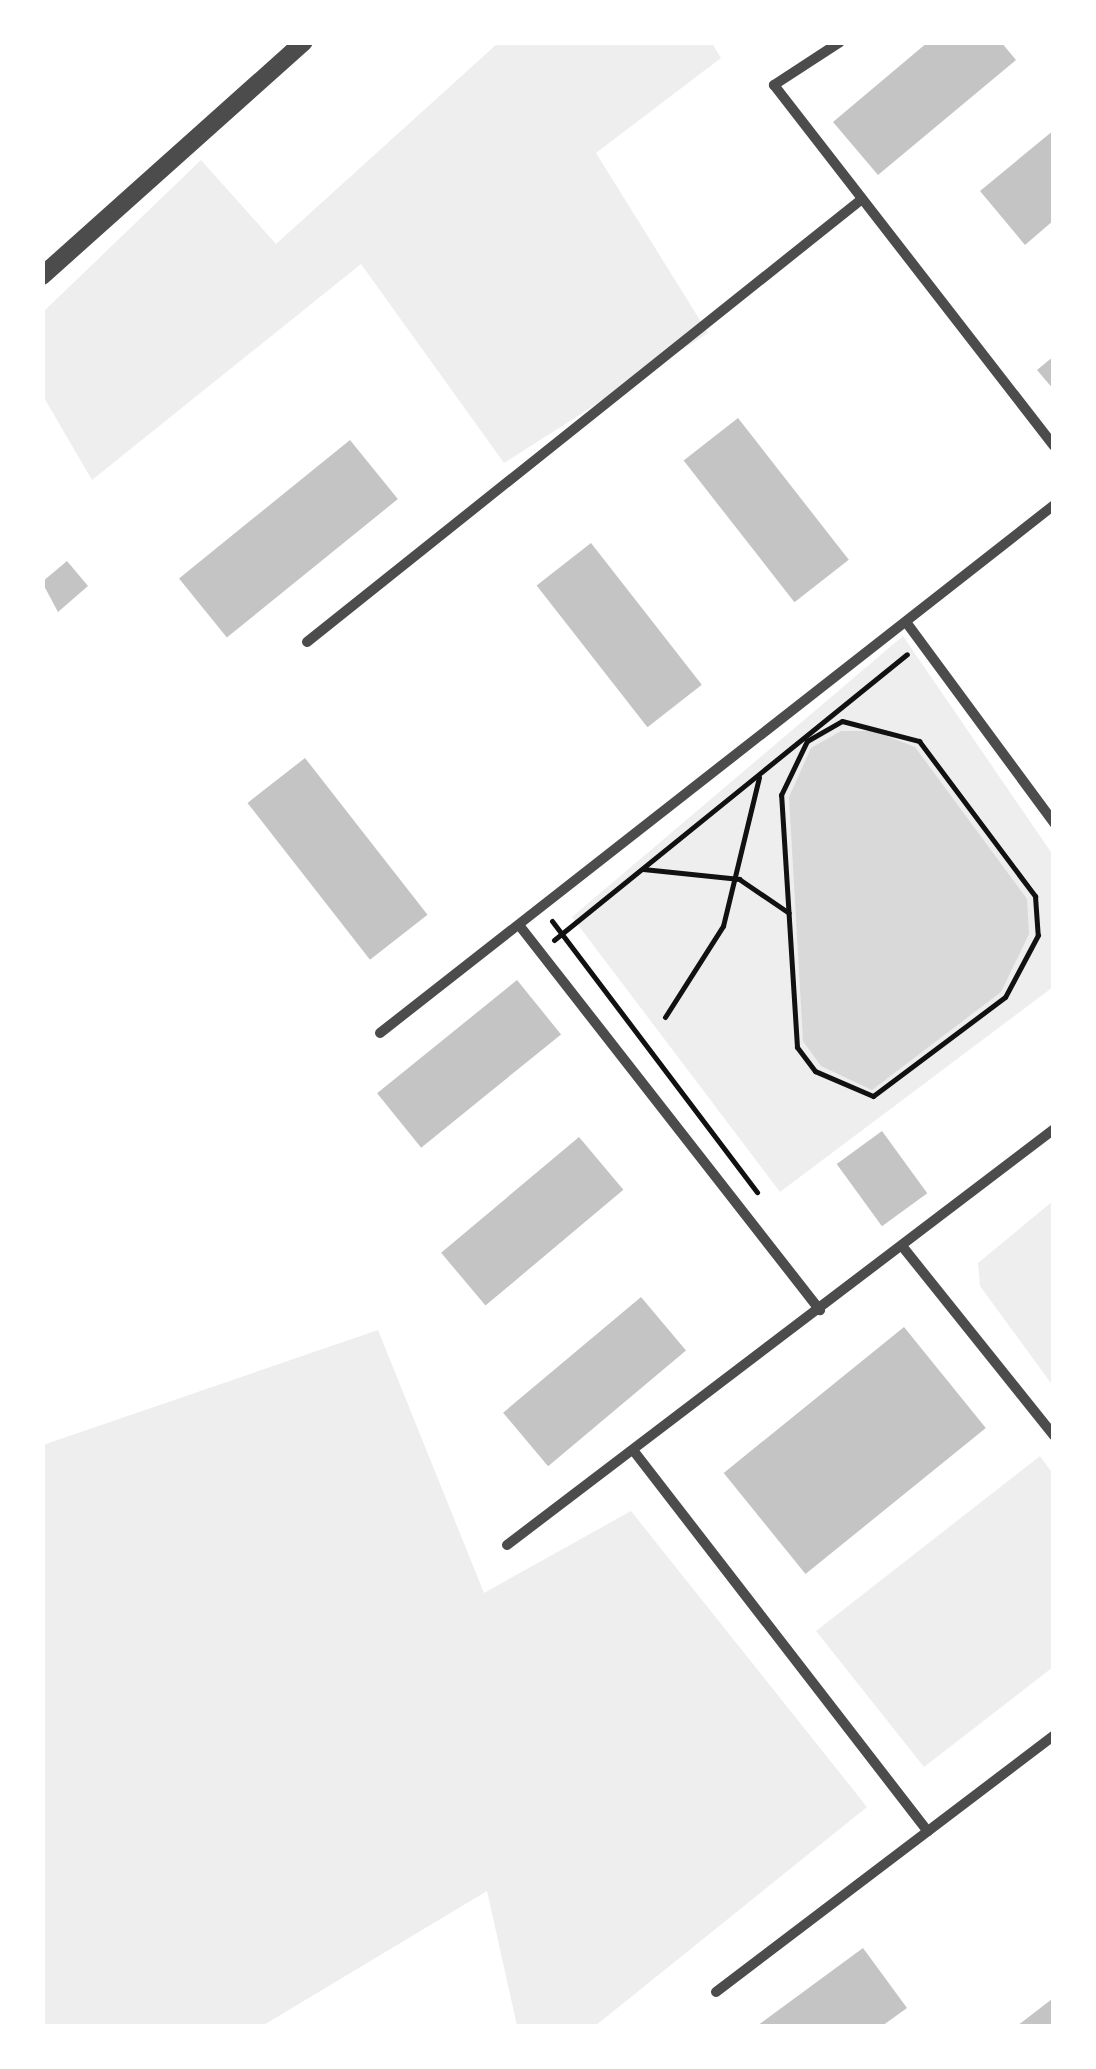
<!DOCTYPE html>
<html>
<head>
<meta charset="utf-8">
<style>
  body { margin:0 }
  #map { position:relative; width:1096px; height:2069px; overflow:hidden; background:#fff; font-family:"Crimson Pro",serif }
  div>[style] { position:absolute }
  [style*='--x'] { left:calc(var(--x)*1px); top:calc(var(--y)*1px); width:calc(var(--w)*1px); rotate:calc(var(--a)*1deg) }
  .green>* { inset:0; background:#eee }
  .water>* { inset:0; background:#d9d9d9 }
  .building>* { inset:0; background:#c4c4c4; transform-origin:0 0 }
  .path>* { height:5px; margin:-2.5px; padding:0 2.5px; transform-origin:2.5px; border-radius:2.5px; background:#111 }
  .minor>* { height:10px; margin:-5px; padding:0 5px; transform-origin:5px; border-radius:5px; background:#4c4c4c }
  .tertiary>* { height:18px; margin:-9px; padding:0 9px; transform-origin:9px; border-radius:9px; background:#4c4c4c }
  span { translate:-50% -50%; white-space:nowrap; text-align:center; line-height:1.15; -webkit-text-stroke:10px #fff; paint-order:stroke }
  .frame { position:absolute; inset:0; border:45px solid #fff; pointer-events:none }
</style>
</head>
<body>
<div id="map">
  <div class="green">
    <i style="clip-path:polygon(498px 43px,712px 43px,721px 58px,596px 153px,708px 333px,504px 463px,361px 264px,92px 480px,43px 396px,42px 313px,201px 160px,276px 244px)"></i>
    <i style="clip-path:polygon(903px 636px,1053px 855px,1053px 987px,780px 1192px,572px 917px)"></i>
    <i style="clip-path:polygon(1053px 1201px,1053px 1386px,980px 1286px,978px 1263px)"></i>
    <i style="clip-path:polygon(378px 1330px,484px 1593px,631px 1511px,867px 1807px,595px 2026px,517px 2026px,487px 1891px,262px 2026px,43px 2026px,43px 1445px)"></i>
    <i style="clip-path:polygon(1040px 1456px,1053px 1474px,1053px 1667px,924px 1767px,816px 1631px)"></i>
  </div>
  <div class="water">
    <i style="clip-path:polygon(841px 731px,874px 731px,915px 747px,1027px 899px,1029px 934px,1001px 992px,872px 1090px,821px 1066px,803px 1041px,789px 797px,811px 748px)"></i>
  </div>
  <div class="building">
    <i style="clip-path:polygon(928px 42px,1001px 42px,1016px 60px,878px 175px,833px 122px)"></i>
    <i style="clip-path:polygon(1054px 130px,1054px 220px,1025px 245px,980px 191px)"></i>
    <i style="clip-path:polygon(1054px 356px,1054px 390px,1037px 370px)"></i>
    <i style="left:738px;top:418px;width:180px;height:69px;rotate:52deg"></i>
    <i style="left:350px;top:440px;width:76px;height:220px;rotate:51deg"></i>
    <i style="left:591px;top:543px;width:180px;height:69px;rotate:52deg"></i>
    <i style="clip-path:polygon(67px 561px,88px 586px,58px 612px,42px 582px)"></i>
    <i style="left:305px;top:758px;width:199px;height:73px;rotate:52deg"></i>
    <i style="left:517px;top:980px;width:70px;height:180px;rotate:51deg"></i>
    <i style="left:882px;top:1131px;width:77px;height:56px;rotate:54deg"></i>
    <i style="left:579px;top:1137px;width:69px;height:180px;rotate:50deg"></i>
    <i style="left:641px;top:1297px;width:70px;height:180px;rotate:50deg"></i>
    <i style="left:904px;top:1327px;width:130px;height:232px;rotate:51deg"></i>
    <i style="clip-path:polygon(863px 1948px,907px 2008px,882px 2026px,757px 2026px)"></i>
    <i style="clip-path:polygon(1052px 1999px,1054px 2026px,1017px 2026px)"></i>
  </div>
  <div class="path">
    <i style="--x:842;--y:721;--w:80;--a:14.6"></i>
    <i style="--x:919;--y:741;--w:194;--a:53.2"></i>
    <i style="--x:1035;--y:896;--w:39;--a:86"></i>
    <i style="--x:1038;--y:935;--w:70;--a:118"></i>
    <i style="--x:1005;--y:997;--w:165;--a:143.1"></i>
    <i style="--x:873;--y:1096;--w:63;--a:-156.7"></i>
    <i style="--x:815;--y:1071;--w:30;--a:-127"></i>
    <i style="--x:797;--y:1047;--w:253;--a:-93.6"></i>
    <i style="--x:781;--y:795;--w:60;--a:-64.3"></i>
    <i style="--x:807;--y:741;--w:40;--a:-29.7"></i>
    <i style="--x:643;--y:869;--w:97;--a:5.9"></i>
    <i style="--x:739;--y:879;--w:60;--a:34.2"></i>
    <i style="--x:552;--y:921;--w:340;--a:52.9"></i>
    <i style="--x:554;--y:940;--w:454;--a:-39"></i>
    <i style="--x:665;--y:1017;--w:108;--a:-57.5"></i>
    <i style="--x:723;--y:926;--w:153;--a:-76.4"></i>
  </div>
  <div class="minor">
    <i style="--x:840;--y:42;--w:79;--a:146.9"></i>
    <i style="--x:774;--y:85;--w:457;--a:52.2"></i>
    <i style="--x:906;--y:622;--w:250;--a:53.6"></i>
    <i style="--x:307;--y:642;--w:710;--a:-38.6"></i>
    <i style="--x:519;--y:925;--w:489;--a:52"></i>
    <i style="--x:380;--y:1033;--w:856;--a:-38.07"></i>
    <i style="--x:902;--y:1246;--w:243;--a:51.3"></i>
    <i style="--x:633;--y:1450;--w:482;--a:52.3"></i>
    <i style="--x:507;--y:1545;--w:687;--a:-37.25"></i>
    <i style="--x:716;--y:1992;--w:425;--a:-37.2"></i>
  </div>
  <div class="tertiary">
    <i style="--x:42;--y:276;--w:351;--a:-41.8"></i>
  </div>
  <div class="frame"></div>
</div>
</body>
</html>
